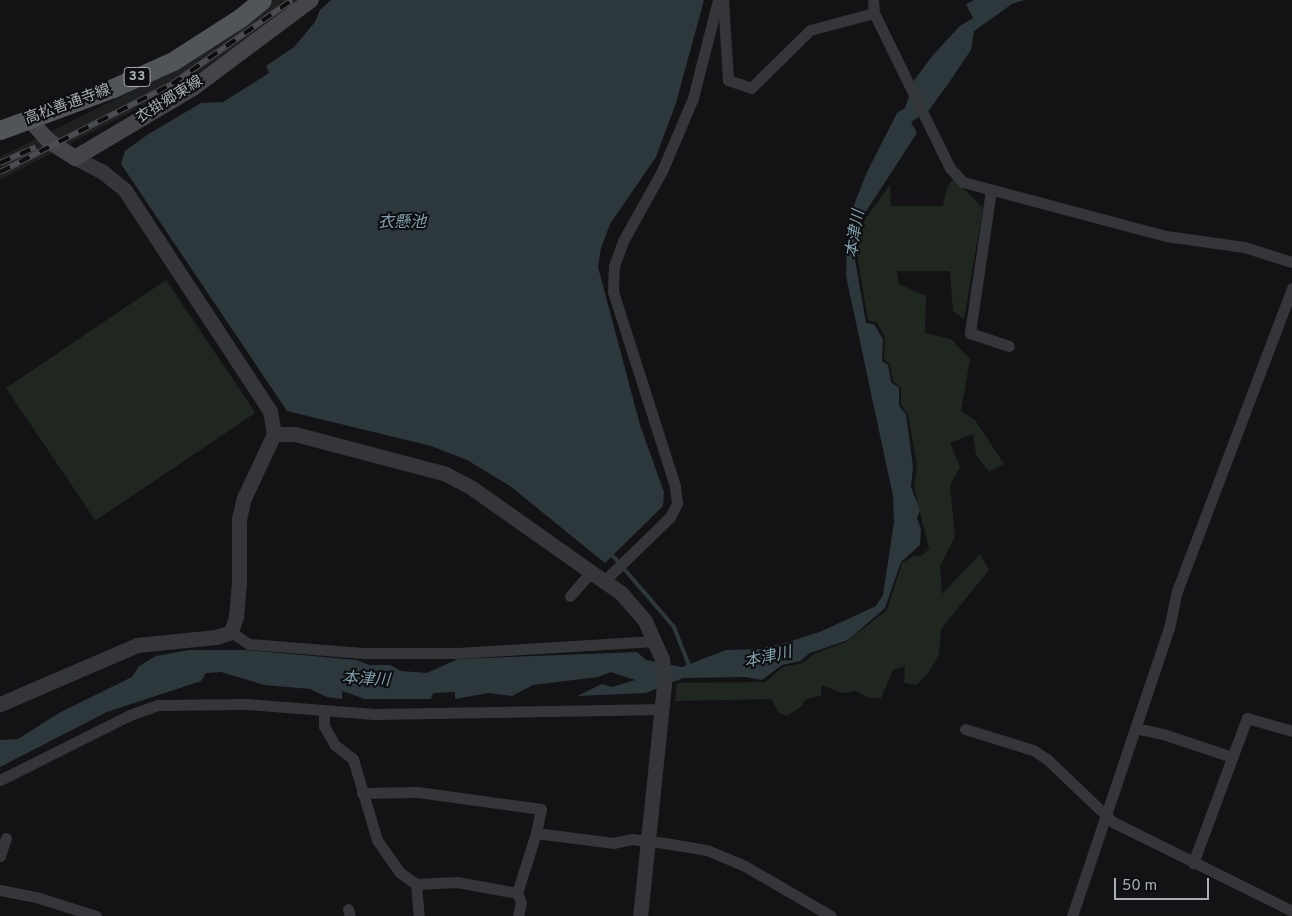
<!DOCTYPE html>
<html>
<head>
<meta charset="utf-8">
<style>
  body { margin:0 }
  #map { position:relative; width:1292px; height:916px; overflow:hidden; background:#131315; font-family:Overpass,"Noto Sans JP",sans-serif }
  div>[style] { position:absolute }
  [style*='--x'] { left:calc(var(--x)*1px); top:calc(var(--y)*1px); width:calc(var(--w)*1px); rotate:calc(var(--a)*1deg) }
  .built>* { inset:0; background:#1f2021 }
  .green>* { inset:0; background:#202720; transform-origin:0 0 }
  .water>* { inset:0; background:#2d383c }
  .stream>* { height:4px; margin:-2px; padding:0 2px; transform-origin:2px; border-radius:2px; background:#2d383c }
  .minor>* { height:11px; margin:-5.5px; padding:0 5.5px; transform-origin:5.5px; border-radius:5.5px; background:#343639 }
  .tertiary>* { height:15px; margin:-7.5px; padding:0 7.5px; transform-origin:7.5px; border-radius:7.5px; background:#343639 }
  .secondary>* { height:16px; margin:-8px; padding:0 8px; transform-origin:8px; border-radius:8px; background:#434549 }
  .primary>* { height:19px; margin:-9.5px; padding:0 9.5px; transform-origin:9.5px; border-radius:9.5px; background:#515458 }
  .rail>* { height:5.5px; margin-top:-2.75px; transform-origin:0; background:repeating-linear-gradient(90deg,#0e0e10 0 11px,#4c4e52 0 22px); box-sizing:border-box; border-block:1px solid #4c4e52 }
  span { translate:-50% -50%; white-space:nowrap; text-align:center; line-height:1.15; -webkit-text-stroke:4px #0e0e10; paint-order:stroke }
  .shield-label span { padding:1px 4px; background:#0e0e10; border:1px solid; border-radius:4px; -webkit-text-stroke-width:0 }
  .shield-label { font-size:14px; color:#a6adb4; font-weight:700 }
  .street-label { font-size:15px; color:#a6adb4 }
  .water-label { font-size:16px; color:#7fa0ac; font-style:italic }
  .scale { position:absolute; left:1114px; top:878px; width:95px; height:22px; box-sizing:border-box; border:2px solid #a6adb4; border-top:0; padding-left:6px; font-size:15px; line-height:18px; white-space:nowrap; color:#a6adb4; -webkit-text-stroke:4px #0e0e10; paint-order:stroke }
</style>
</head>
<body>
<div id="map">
  <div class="built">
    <i style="clip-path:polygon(274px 0,302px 0,175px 89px,0 180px,0 157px,166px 74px)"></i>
  </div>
  <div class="green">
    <i style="clip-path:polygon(954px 179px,983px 208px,964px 319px,953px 311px,950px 271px,897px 271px,899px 284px,926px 296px,925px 333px,951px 339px,970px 359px,961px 411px,975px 420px,1004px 464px,989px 472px,976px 455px,973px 434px,950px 443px,960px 467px,950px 486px,955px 537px,940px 566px,942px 594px,980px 554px,989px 570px,941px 629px,939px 654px,929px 672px,916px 685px,904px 683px,905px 666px,893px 670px,881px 698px,870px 698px,856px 691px,842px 693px,821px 685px,821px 695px,805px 700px,802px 706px,787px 716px,779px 713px,771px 699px,675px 701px,677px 683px,765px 682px,783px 667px,803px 663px,814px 654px,846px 642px,887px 610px,902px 563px,914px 556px,921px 556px,929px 549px,914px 487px,917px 466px,908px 414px,901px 405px,901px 388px,893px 381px,890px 364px,884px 360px,885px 337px,877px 323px,868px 320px,857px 254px,865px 219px,890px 185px,891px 206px,943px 206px,947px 187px)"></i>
    <i style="left:166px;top:280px;width:160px;height:193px;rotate:56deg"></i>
  </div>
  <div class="water">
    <i style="clip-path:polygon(331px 0,704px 0,676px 103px,656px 157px,610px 224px,601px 248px,598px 267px,640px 425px,664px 492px,663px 506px,605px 563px,510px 486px,467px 460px,431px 446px,287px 411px,121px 164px,125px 151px,147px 135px,201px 103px,223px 102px,269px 73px,266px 66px,294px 47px,315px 22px,320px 10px)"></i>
    <i style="clip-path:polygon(974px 0,1024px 0,1012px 4px,974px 31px,971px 50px,948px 84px,929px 110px,911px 122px,917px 133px,863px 216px,857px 240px,854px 254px,866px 323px,874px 324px,883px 339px,882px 361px,888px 365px,891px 382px,899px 388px,899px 406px,906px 414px,913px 467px,911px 487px,920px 510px,917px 518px,921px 530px,920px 545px,901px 562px,885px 608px,848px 640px,810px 653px,800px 661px,782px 665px,762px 680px,745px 677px,683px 678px,646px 693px,577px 696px,602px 684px,612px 687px,635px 680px,611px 672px,598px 677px,533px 685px,512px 696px,489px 693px,455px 699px,455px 692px,433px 693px,431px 699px,365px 699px,342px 691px,342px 699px,327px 697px,310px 689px,264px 685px,221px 672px,206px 673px,201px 681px,107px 712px,0 767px,0 740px,18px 739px,59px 713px,132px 677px,139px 666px,156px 656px,189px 650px,245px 650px,357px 660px,369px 665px,390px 665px,401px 671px,427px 673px,458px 659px,637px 652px,646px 660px,682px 667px,726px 650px,760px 649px,789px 642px,822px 631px,876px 606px,883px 595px,894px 522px,893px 496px,846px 276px,847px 241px,852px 210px,867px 172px,897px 113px,905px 108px,915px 79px,933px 55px,960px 26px,973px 18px,966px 4px)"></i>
  </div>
  <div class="stream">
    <i style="--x:613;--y:556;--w:94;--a:49.3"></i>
    <i style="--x:674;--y:627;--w:44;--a:68.7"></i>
  </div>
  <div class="minor">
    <i style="--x:723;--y:0;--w:80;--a:86.4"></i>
    <i style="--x:728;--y:80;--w:24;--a:19"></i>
    <i style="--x:751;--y:88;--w:83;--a:-44.5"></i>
    <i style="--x:810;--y:30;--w:66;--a:-14.9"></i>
    <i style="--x:874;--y:13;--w:173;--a:63.9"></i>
    <i style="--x:950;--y:168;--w:19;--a:47"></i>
    <i style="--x:963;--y:182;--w:210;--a:14.9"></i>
    <i style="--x:1166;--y:236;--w:79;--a:8"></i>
    <i style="--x:1244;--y:247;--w:50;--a:17.4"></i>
    <i style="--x:873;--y:0;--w:13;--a:86"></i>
    <i style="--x:991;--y:190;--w:145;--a:98.4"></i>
    <i style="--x:970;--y:333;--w:41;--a:18.4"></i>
    <i style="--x:604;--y:581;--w:92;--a:-44.1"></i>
    <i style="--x:670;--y:517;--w:16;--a:-63"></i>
    <i style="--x:677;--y:503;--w:17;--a:-97"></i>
    <i style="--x:675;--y:486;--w:204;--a:-107.7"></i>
    <i style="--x:613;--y:292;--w:26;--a:-88"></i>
    <i style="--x:614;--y:266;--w:27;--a:-70"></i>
    <i style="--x:623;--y:241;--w:80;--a:-60.9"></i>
    <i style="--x:662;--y:171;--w:79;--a:-67"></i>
    <i style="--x:693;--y:98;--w:101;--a:-75.7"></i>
    <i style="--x:570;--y:596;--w:30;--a:-49"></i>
    <i style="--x:231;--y:632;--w:22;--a:34"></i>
    <i style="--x:249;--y:644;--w:114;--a:4.5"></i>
    <i style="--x:363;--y:653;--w:94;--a:0"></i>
    <i style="--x:457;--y:653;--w:198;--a:-3.5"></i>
    <i style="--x:324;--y:712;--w:14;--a:90"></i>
    <i style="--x:324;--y:726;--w:22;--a:60"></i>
    <i style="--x:335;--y:745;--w:23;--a:38"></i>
    <i style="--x:353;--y:759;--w:84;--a:73.5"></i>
    <i style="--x:377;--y:840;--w:39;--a:55"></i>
    <i style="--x:399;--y:872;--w:21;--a:35"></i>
    <i style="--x:416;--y:884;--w:32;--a:85"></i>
    <i style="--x:1135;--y:728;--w:29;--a:12"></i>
    <i style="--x:1163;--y:734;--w:73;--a:18.4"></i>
    <i style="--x:965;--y:729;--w:71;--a:17.2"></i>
    <i style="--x:1033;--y:750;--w:17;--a:33"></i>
    <i style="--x:1047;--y:759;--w:91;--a:43.7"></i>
    <i style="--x:1113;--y:822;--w:200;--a:26.4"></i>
    <i style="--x:0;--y:780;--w:145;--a:-26.6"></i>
    <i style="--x:130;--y:715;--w:30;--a:-20"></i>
    <i style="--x:158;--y:705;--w:88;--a:-0.7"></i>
    <i style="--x:246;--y:704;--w:128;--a:4.5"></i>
    <i style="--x:374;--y:714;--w:289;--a:-1"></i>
    <i style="--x:362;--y:793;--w:56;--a:-1"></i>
    <i style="--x:418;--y:792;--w:124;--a:7.9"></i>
    <i style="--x:541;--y:809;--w:25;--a:102"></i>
    <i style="--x:0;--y:856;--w:19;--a:-72"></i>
    <i style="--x:1193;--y:863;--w:155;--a:-69.6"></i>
    <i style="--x:1247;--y:718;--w:47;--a:16.1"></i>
    <i style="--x:416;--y:884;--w:41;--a:-2.8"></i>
    <i style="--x:457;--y:882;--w:61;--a:10.4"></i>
    <i style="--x:0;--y:890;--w:37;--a:11"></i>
    <i style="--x:36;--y:897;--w:63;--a:17.6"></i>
    <i style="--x:348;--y:909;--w:7;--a:74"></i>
    <i style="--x:518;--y:916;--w:14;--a:-78"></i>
    <i style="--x:521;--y:902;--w:10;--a:-114"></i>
    <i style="--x:517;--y:893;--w:63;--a:-72.4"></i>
    <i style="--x:536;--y:833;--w:78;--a:7.4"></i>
    <i style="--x:613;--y:843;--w:19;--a:-12"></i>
    <i style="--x:632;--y:839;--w:33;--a:7"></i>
    <i style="--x:665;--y:843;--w:43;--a:9.5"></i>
    <i style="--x:707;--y:850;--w:41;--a:22.8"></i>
    <i style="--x:745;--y:866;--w:99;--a:30.2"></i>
    <i style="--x:1072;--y:916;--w:304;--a:-71.4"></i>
    <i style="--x:1169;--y:628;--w:38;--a:-78"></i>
    <i style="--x:1177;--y:591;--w:324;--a:-69.2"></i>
  </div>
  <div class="tertiary">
    <i style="--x:274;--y:434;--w:21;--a:0"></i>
    <i style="--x:295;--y:434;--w:156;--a:14.8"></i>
    <i style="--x:446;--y:474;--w:30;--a:28"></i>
    <i style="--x:472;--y:488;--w:161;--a:35.2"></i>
    <i style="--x:604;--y:581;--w:21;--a:35"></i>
    <i style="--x:621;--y:593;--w:37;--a:49"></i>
    <i style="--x:645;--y:621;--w:42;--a:65.9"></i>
    <i style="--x:662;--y:659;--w:26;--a:86"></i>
    <i style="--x:664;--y:685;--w:232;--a:95.9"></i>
    <i style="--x:0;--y:704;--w:149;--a:-23.3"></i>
    <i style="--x:137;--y:645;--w:79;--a:-5.8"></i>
    <i style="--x:216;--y:637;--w:16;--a:-18"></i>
    <i style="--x:231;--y:632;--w:16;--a:-72"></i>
    <i style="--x:236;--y:617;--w:34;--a:-85"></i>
    <i style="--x:239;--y:583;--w:64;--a:-90"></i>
    <i style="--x:239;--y:519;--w:22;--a:-77"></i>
    <i style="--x:244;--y:498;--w:71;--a:-64.9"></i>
    <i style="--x:274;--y:434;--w:23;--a:-100"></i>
    <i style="--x:270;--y:411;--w:264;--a:-123.3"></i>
    <i style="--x:125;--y:190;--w:28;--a:-141"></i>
    <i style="--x:103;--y:172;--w:31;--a:-153"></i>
  </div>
  <div class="secondary">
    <i style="--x:29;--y:119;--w:30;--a:48"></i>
    <i style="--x:49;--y:141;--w:31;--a:33"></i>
    <i style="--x:75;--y:158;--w:137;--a:-30.7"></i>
    <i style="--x:193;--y:88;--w:147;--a:-36.7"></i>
  </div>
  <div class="primary">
    <i style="--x:0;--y:130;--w:121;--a:-20.4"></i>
    <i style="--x:113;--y:88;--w:66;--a:-24.2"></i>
    <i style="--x:173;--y:61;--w:80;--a:-32.7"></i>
    <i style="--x:240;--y:18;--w:28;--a:-39"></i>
  </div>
  <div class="rail">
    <i style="--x:0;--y:163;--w:39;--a:-24"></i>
    <i style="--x:0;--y:172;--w:193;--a:-27.1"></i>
    <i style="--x:172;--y:84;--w:146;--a:-35"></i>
  </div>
  <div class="shield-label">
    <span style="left:137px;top:77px">33</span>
  </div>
  <div class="street-label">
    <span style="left:170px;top:100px;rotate:-32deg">衣掛郷東線</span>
    <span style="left:68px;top:105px;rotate:-20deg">高松善通寺線</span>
  </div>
  <div class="water-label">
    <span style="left:402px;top:223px">衣懸池</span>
    <span style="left:856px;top:234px;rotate:-81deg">本津川</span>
    <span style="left:768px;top:658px;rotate:-13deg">本津川</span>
    <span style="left:366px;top:680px;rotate:3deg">本津川</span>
  </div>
  <div class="scale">50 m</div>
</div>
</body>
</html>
